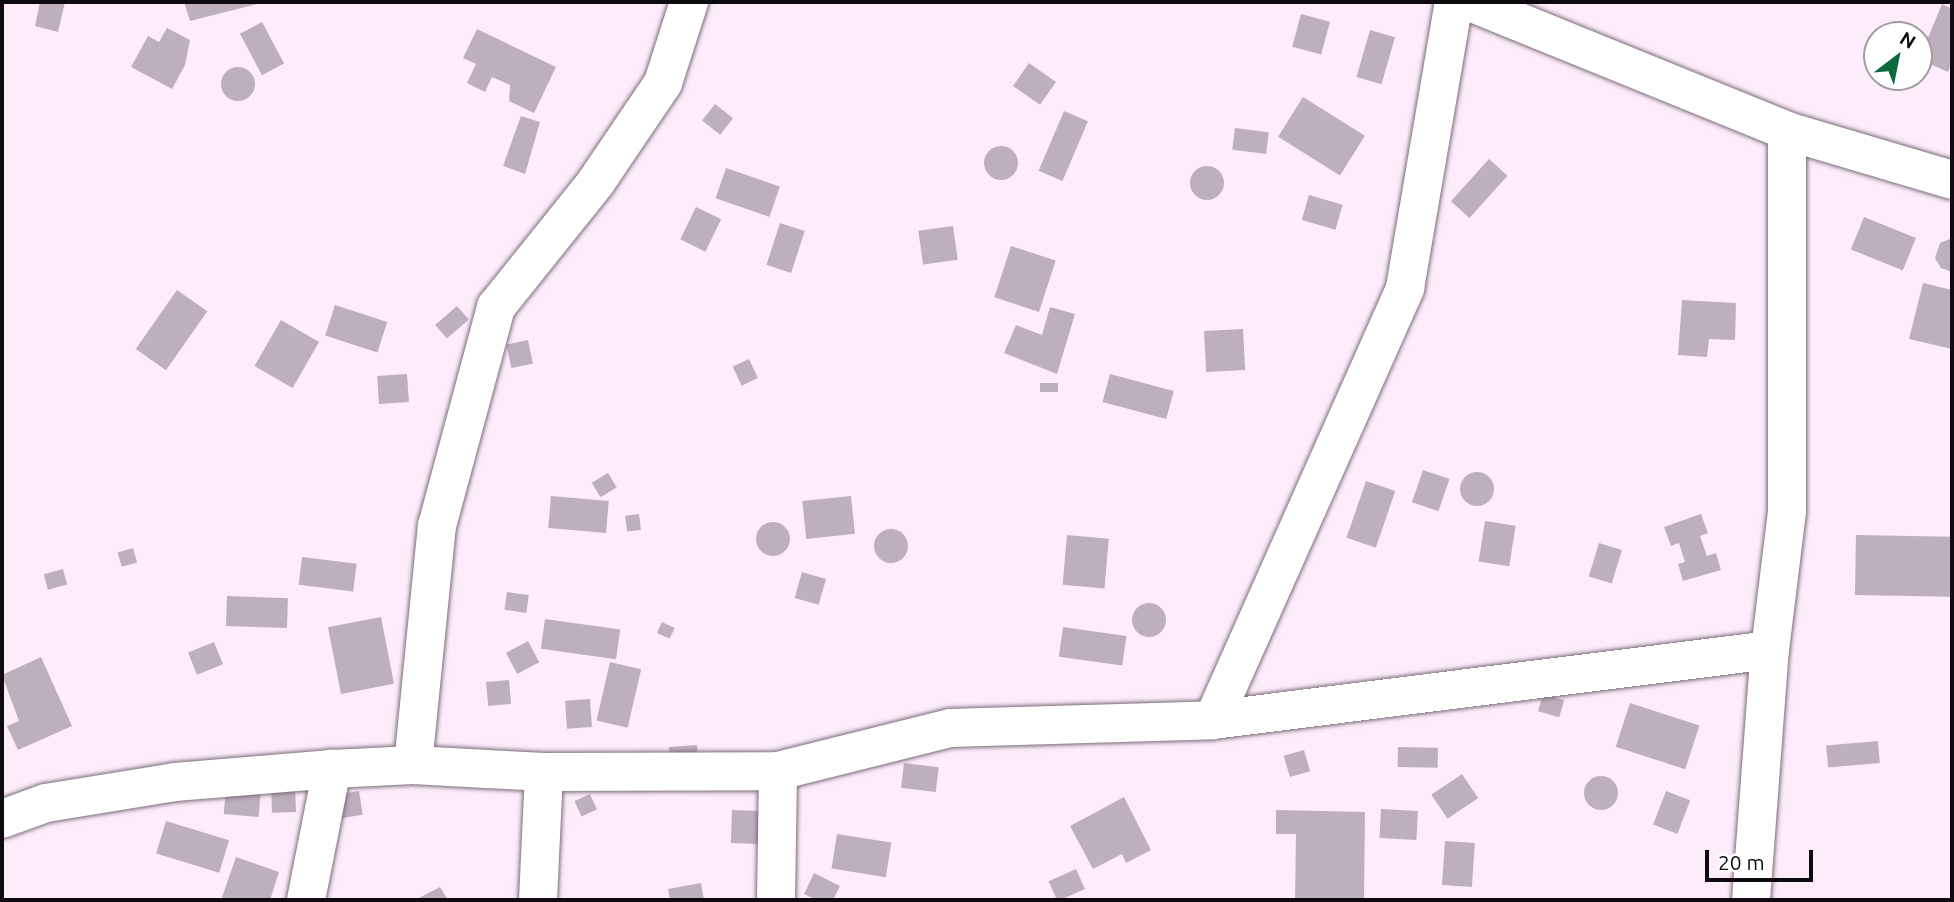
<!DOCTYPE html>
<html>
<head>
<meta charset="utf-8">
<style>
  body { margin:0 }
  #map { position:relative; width:1954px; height:902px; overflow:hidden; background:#fdedfb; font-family:Ubuntu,sans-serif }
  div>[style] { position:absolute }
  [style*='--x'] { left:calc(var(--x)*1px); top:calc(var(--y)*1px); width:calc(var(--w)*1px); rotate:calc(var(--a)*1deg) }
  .building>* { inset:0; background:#beafbc; transform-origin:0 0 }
  .round { border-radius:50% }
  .roads { filter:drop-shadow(0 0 2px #7b6d79) drop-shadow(0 0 2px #7b6d79) }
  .minor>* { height:38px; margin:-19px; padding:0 19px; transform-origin:19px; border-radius:19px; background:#fff }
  span { translate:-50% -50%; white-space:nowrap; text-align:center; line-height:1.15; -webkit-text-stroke:5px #fff; paint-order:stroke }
  .frame { position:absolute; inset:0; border:4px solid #0f0a0f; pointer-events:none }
  .north { position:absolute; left:1863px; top:21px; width:70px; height:70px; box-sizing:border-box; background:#fff; border:2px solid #9f9d9f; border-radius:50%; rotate:32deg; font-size:19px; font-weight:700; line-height:28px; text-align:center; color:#0f0a0f }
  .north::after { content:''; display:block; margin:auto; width:24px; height:32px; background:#0d683b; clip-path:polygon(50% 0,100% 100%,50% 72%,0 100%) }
  .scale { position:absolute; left:1705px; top:850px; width:108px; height:32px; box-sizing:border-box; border:4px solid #0f0a0f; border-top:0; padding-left:9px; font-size:21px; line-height:24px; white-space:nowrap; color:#0f0a0f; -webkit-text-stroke:5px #fff; paint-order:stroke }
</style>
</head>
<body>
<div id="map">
  <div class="building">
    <i style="clip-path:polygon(40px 2px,65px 2px,58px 32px,35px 26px)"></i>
    <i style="clip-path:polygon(184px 2px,261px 2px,261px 3px,190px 21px)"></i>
    <i style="clip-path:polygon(1942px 4px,1952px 9px,1952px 61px,1948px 72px,1919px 59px)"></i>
    <i style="left:1301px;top:14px;width:30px;height:34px;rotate:15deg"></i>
    <i style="left:262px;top:22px;width:47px;height:25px;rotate:62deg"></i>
    <i style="clip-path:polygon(167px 28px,190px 40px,185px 65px,172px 89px,131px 67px,148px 36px,159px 42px)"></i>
    <i style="clip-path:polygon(477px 29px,556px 67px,534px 113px,509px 101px,510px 85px,492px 77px,485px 92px,467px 83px,476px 64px,463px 58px)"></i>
    <i style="left:1370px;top:30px;width:26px;height:49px;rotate:16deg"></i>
    <i style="left:1029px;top:63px;width:33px;height:28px;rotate:35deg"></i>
    <i class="round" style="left:221px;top:67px;width:34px;height:34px"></i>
    <i style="left:1303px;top:97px;width:73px;height:47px;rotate:32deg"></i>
    <i style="left:715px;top:104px;width:23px;height:21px;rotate:38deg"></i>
    <i style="left:1064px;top:111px;width:26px;height:65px;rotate:23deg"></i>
    <i style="clip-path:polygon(521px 116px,540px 122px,525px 174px,503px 166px)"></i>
    <i style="left:1235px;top:128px;width:34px;height:22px;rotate:7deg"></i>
    <i class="round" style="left:984px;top:146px;width:34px;height:34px"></i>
    <i style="left:1489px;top:159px;width:25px;height:57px;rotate:42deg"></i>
    <i class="round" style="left:1190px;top:166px;width:34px;height:34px"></i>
    <i style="left:726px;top:168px;width:57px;height:32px;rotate:19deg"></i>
    <i style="left:1309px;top:195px;width:35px;height:26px;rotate:16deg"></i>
    <i style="left:696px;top:207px;width:28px;height:36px;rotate:26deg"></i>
    <i style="left:1864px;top:217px;width:56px;height:35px;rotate:22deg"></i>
    <i style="left:780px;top:223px;width:26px;height:44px;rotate:18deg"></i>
    <i style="left:953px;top:226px;width:34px;height:35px;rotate:82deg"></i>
    <i style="clip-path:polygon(1952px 238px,1952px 272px,1941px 268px,1935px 258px,1940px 243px)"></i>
    <i style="left:1011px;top:246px;width:47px;height:54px;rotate:18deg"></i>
    <i style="clip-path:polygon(1923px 283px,1952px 290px,1952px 349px,1909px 339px)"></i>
    <i style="left:177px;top:290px;width:37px;height:72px;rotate:35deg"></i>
    <i style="clip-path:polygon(1682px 300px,1736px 303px,1735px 340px,1709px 339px,1707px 357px,1678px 355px)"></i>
    <i style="left:335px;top:305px;width:55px;height:32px;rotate:18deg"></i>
    <i style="left:457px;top:306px;width:18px;height:29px;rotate:49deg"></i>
    <i style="clip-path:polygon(1050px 307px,1075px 314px,1057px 374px,1004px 353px,1016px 325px,1042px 335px)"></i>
    <i style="left:281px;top:320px;width:44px;height:53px;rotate:30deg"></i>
    <i style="left:1243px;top:329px;width:41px;height:39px;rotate:87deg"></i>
    <i style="left:528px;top:340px;width:24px;height:22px;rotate:78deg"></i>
    <i style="left:749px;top:359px;width:21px;height:18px;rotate:65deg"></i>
    <i style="left:407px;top:374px;width:28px;height:30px;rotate:86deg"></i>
    <i style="left:1110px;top:374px;width:66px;height:29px;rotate:15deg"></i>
    <i style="left:1058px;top:383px;width:9px;height:18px;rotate:90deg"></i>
    <i style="left:1423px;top:470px;width:28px;height:34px;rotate:19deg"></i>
    <i class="round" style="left:1460px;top:472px;width:34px;height:34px"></i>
    <i style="left:608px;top:473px;width:17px;height:19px;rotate:59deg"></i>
    <i style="left:1366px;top:481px;width:31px;height:60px;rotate:19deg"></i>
    <i style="left:551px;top:496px;width:58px;height:32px;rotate:5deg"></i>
    <i style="left:851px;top:496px;width:38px;height:49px;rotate:84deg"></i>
    <i style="left:639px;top:514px;width:16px;height:14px;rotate:83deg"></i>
    <i style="clip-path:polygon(1701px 514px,1708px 533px,1700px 536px,1707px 556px,1716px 553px,1721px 570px,1683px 581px,1678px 564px,1685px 562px,1679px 543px,1671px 546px,1664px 527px)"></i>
    <i style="left:1485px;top:521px;width:31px;height:41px;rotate:9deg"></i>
    <i class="round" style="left:756px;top:522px;width:34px;height:34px"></i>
    <i class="round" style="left:874px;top:529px;width:34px;height:34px"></i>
    <i style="left:1067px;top:535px;width:42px;height:50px;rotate:5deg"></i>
    <i style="left:1856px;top:535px;width:96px;height:60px;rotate:1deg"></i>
    <i style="left:1599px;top:543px;width:24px;height:35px;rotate:17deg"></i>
    <i style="left:133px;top:548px;width:15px;height:16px;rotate:74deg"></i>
    <i style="left:302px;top:557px;width:55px;height:28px;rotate:7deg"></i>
    <i style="left:63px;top:569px;width:16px;height:20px;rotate:75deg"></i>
    <i style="left:802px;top:572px;width:25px;height:27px;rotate:16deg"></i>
    <i style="left:507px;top:592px;width:22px;height:18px;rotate:8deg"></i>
    <i style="left:227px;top:596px;width:61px;height:30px;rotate:2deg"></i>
    <i class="round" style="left:1132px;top:603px;width:34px;height:34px"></i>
    <i style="left:381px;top:617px;width:68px;height:54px;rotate:79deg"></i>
    <i style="left:545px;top:619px;width:76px;height:30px;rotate:8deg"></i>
    <i style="left:662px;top:622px;width:14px;height:12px;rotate:25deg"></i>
    <i style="left:1063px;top:627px;width:64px;height:30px;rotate:8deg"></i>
    <i style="left:528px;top:641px;width:24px;height:25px;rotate:62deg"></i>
    <i style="left:214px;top:642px;width:24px;height:28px;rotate:68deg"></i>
    <i style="clip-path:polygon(41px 657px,72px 726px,18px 750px,7px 726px,19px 721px,2px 675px)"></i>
    <i style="left:610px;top:662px;width:32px;height:60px;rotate:13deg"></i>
    <i style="left:509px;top:680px;width:24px;height:23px;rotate:85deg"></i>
    <i style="left:1543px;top:694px;width:22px;height:18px;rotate:16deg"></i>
    <i style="left:590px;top:699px;width:28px;height:25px;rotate:86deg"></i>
    <i style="left:1630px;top:703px;width:73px;height:46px;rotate:18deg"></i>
    <i style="left:1878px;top:741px;width:22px;height:52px;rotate:85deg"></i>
    <i style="left:697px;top:745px;width:13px;height:28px;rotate:86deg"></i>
    <i style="left:1398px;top:747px;width:40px;height:20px;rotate:1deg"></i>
    <i style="left:1304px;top:750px;width:22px;height:21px;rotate:74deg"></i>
    <i style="left:904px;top:763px;width:35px;height:25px;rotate:7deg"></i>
    <i style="left:1462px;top:774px;width:29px;height:37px;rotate:56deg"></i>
    <i class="round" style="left:1584px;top:776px;width:34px;height:34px"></i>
    <i style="left:295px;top:785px;width:27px;height:24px;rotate:88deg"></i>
    <i style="left:226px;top:788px;width:35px;height:26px;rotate:5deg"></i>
    <i style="left:359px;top:791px;width:24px;height:22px;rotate:81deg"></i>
    <i style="left:1666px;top:791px;width:26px;height:36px;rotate:21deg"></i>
    <i style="left:590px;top:794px;width:17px;height:17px;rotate:66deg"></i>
    <i style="clip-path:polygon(1124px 797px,1151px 850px,1126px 863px,1122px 854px,1093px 869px,1070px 826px)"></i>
    <i style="left:1381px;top:809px;width:37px;height:29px;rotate:3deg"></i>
    <i style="left:732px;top:810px;width:29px;height:33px;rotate:2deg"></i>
    <i style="clip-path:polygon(1276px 810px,1365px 812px,1364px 900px,1295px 900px,1296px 834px,1276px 834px)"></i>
    <i style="left:166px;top:821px;width:66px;height:34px;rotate:17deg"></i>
    <i style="left:837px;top:834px;width:55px;height:35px;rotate:9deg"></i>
    <i style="left:1445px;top:841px;width:30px;height:44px;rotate:4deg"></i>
    <i style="clip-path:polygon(236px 857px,279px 872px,270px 900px,221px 900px)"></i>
    <i style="left:1076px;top:869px;width:22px;height:30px;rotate:66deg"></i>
    <i style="clip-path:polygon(814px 873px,840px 886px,833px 900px,816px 900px,804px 894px)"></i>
    <i style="clip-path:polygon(701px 883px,704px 900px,670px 900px,668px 889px)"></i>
    <i style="clip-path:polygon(440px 887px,448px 900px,415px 900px)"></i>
  </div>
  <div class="roads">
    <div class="minor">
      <i style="--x:1470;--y:2;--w:342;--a:22.1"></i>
      <i style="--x:1787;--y:131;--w:172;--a:16.5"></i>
      <i style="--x:1213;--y:720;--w:473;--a:-66"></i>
      <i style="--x:1405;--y:288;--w:290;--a:-80.3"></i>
      <i style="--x:413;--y:765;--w:240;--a:-84.3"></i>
      <i style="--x:437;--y:526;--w:227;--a:-74.9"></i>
      <i style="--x:496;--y:307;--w:160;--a:-51.3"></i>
      <i style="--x:596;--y:182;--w:120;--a:-55.9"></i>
      <i style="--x:663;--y:83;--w:85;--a:-72.2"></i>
      <i style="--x:2;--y:819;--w:47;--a:-20"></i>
      <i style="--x:46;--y:803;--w:131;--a:-9.2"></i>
      <i style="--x:175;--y:782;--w:158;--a:-4.7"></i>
      <i style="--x:332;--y:769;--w:81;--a:-2.8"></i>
      <i style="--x:413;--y:765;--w:131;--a:3.1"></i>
      <i style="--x:544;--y:772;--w:234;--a:-0.2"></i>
      <i style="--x:778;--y:771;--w:178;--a:-14"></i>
      <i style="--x:951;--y:728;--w:262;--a:-1.7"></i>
      <i style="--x:1213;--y:720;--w:561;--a:-7.16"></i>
      <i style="--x:306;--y:900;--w:134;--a:-78.8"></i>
      <i style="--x:538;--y:900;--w:128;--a:-87.3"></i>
      <i style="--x:776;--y:900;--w:129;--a:-89.1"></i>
      <i style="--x:1751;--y:900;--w:251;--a:-85.7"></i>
      <i style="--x:1770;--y:650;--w:139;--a:-83"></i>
      <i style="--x:1787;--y:512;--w:381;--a:-90"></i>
    </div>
  </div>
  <div class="frame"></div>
  <div class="north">N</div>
  <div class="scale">20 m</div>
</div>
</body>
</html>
